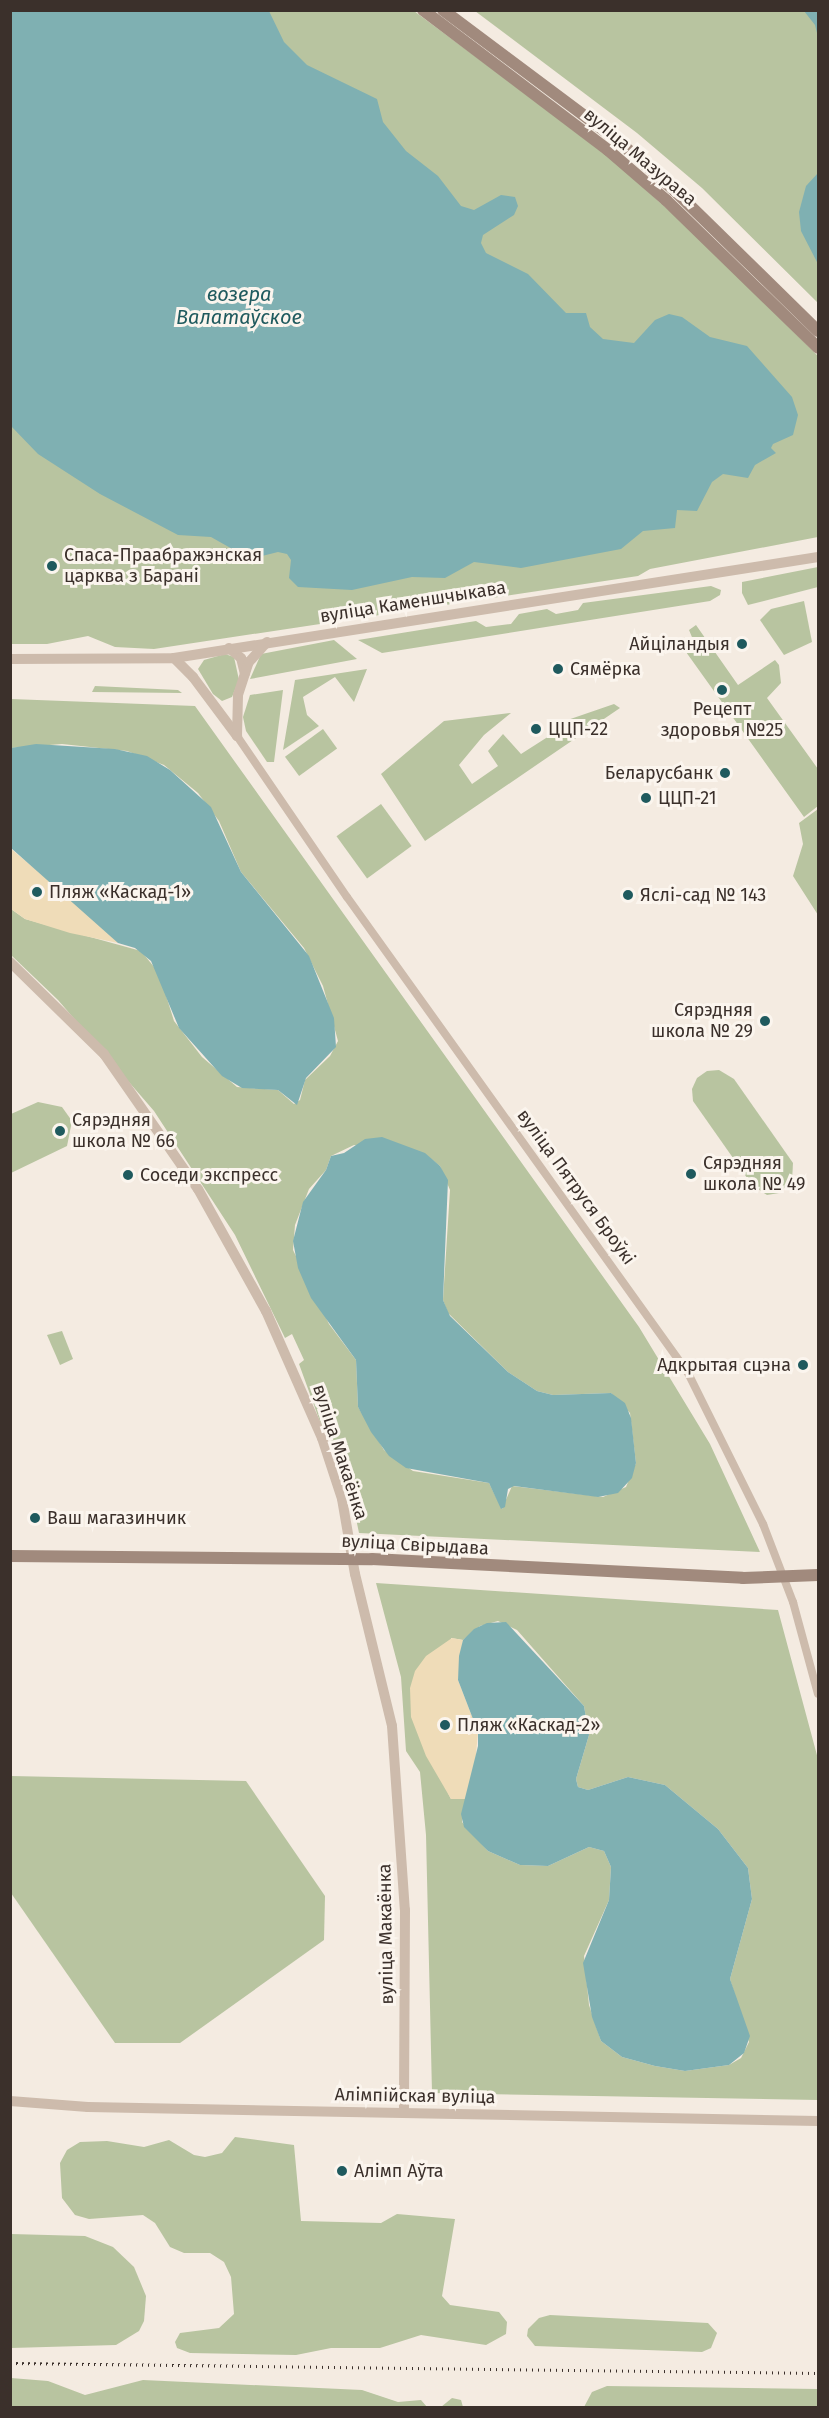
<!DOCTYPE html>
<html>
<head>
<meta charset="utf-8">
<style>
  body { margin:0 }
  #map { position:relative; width:829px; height:2418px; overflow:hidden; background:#f4ebe1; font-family:"Fira Sans",sans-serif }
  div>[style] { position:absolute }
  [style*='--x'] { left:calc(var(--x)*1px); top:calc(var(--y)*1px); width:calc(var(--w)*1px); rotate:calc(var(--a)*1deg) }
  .green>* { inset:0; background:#b8c4a0; transform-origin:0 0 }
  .sand>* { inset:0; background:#efdcb8 }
  .water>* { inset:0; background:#7fb0b2 }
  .minor>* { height:8px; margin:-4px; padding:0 4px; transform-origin:4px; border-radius:4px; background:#cdbbac }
  .tertiary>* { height:10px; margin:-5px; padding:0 5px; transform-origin:5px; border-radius:5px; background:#cdbbac }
  .secondary>* { height:12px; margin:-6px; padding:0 6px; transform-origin:6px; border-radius:6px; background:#a18a7d }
  .rail>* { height:3px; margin-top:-1.5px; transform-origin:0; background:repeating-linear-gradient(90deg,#3b302b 0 1.5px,transparent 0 6px) }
  .dots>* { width:16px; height:16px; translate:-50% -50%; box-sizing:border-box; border:3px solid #fbf5ee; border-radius:50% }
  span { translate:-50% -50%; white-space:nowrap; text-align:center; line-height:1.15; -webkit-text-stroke:6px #fbf5ee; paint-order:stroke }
  .street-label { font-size:18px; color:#3b302b }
  .poi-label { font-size:18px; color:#3b302b }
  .left { translate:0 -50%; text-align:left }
  .right { translate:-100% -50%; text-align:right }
  .water-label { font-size:20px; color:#1f5a5e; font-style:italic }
  .frame { position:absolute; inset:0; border:12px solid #3b302b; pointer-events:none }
</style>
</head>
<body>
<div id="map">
  <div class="green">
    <i style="clip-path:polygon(11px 11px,414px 11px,605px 153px,685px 225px,818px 356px,818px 537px,650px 569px,638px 576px,154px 649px,115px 647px,88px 636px,47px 644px,11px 644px)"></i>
    <i style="clip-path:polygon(475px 11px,818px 11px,818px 303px,702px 188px,637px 133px)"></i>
    <i style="clip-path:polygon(818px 567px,818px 587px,748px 605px,742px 593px,742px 582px)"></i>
    <i style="clip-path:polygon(711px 586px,721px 590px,720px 595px,710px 601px,382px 653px,358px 640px,476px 621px,486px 627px,511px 624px,519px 614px,547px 609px,556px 614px,578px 610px,583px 603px)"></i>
    <i style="clip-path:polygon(804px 601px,812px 642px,784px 655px,760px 620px,771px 609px)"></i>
    <i style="clip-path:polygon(696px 625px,738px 685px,775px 660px,779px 665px,781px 683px,767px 698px,818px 769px,818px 806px,804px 817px,686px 652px,694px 642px,689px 630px)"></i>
    <i style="clip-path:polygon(334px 640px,357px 659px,250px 679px,261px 654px)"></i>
    <i style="clip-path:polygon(225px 654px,234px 657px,239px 680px,232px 697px,222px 701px,213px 694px,198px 669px,204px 660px)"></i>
    <i style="clip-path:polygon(367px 669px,354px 702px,335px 677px,303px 697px,307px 715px,319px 726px,283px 750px,295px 680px)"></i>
    <i style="clip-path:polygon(95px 686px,178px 690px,182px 693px,92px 692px)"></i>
    <i style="clip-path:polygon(283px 690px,274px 762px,267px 762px,246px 731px,243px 717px,250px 695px)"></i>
    <i style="clip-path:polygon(evenodd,11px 699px,195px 706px,639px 1327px,710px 1444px,760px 1552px,359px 1533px,347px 1475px,337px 1447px,323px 1430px,299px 1364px,304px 1360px,292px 1334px,285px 1338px,235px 1235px,154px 1111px,58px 1000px,11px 955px,11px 909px,25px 919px,141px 951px,159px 973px,174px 1021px,202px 1057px,237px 1087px,278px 1090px,294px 1104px,300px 1100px,305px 1080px,330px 1056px,338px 1041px,323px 986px,304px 948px,241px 872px,219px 821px,198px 793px,164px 765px,127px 751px,62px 744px,11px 748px,11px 699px,354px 1145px,425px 1154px,440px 1166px,450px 1190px,443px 1300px,448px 1313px,508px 1372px,537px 1391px,553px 1395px,611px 1393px,630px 1413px,636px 1463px,626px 1487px,603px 1497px,512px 1486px,502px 1509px,489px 1483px,413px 1471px,384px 1450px,358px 1407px,356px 1360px,329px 1324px,293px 1250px,295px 1225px,309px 1189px,326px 1170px,331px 1156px,354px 1145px)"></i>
    <i style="clip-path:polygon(614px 704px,620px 708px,425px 841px,381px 774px,444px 721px,511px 713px,484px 735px,459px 765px,472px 784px,498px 766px,488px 751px,503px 734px,521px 754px,557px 731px,553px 725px)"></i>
    <i style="left:323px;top:729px;width:24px;height:47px;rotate:54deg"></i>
    <i style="left:381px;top:804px;width:52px;height:55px;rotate:54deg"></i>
    <i style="clip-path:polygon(818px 809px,818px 915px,793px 876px,803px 844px,799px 823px)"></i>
    <i style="clip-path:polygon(719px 1070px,734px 1079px,793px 1163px,792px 1181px,779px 1193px,767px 1195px,752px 1185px,693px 1101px,692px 1089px,697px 1078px,707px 1071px)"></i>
    <i style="clip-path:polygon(38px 1102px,62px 1107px,72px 1121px,67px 1146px,11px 1173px,11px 1114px)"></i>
    <i style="clip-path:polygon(62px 1331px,73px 1359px,60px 1365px,47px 1335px)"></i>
    <i style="clip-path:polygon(evenodd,376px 1583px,778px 1610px,818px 1759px,818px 2100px,432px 2093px,426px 1835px,420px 1772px,406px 1751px,401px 1677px,376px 1583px,498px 1621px,517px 1630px,584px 1706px,589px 1735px,576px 1779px,578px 1787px,588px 1790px,628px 1777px,665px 1785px,718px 1829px,748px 1868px,752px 1899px,730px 1979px,749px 2042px,741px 2058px,729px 2065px,685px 2071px,655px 2066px,622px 2057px,601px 2041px,589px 2005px,584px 1956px,609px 1900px,611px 1867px,604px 1851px,589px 1847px,548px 1866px,520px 1865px,488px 1851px,462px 1822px,466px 1799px,451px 1799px,448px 1793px,451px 1638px,463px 1640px,480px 1626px,498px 1621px)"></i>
    <i style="clip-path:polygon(11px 1776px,246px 1781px,325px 1896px,324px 1940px,180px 2043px,115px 2043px,11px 1893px)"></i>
    <i style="clip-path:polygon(235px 2137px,294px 2145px,301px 2221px,381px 2223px,397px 2214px,455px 2219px,442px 2296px,450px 2305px,499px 2312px,507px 2322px,506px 2334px,486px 2345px,421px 2335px,380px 2348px,331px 2348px,296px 2355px,190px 2353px,177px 2348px,175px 2342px,180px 2333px,219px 2328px,234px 2314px,231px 2277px,224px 2262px,210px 2253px,184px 2253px,170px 2247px,155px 2223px,143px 2215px,89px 2219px,75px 2215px,62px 2198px,60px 2163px,67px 2150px,80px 2142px,107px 2141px,144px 2147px,169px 2140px,194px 2155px,205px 2157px,222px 2153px)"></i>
    <i style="clip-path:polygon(11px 2234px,85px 2236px,113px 2247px,134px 2267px,146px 2296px,144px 2321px,139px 2331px,116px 2345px,11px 2348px)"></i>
    <i style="clip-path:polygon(550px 2315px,708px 2323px,717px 2333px,711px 2348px,702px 2352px,535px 2346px,527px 2336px,528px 2329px,539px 2318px)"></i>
    <i style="clip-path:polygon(11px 2378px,48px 2381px,85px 2395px,143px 2380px,362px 2390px,398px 2402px,421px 2400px,427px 2407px,11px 2407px)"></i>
    <i style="clip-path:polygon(607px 2386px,818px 2389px,818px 2407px,584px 2407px,592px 2392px)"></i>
    <i style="clip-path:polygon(452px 2398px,461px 2400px,463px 2407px,441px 2407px)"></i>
  </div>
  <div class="sand">
    <i style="clip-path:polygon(10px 848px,99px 922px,118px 943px,70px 933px,25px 919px,11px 909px)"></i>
    <i style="clip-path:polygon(452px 1638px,463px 1640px,458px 1680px,478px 1732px,475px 1765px,466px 1799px,451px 1799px,426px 1756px,411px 1717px,410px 1688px,415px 1671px,426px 1656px)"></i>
  </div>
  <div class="water">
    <i style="clip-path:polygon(10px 11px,269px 11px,284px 42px,307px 65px,377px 99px,383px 122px,406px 151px,438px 176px,461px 206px,474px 210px,501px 195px,515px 197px,518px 206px,514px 215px,483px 235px,481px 243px,486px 253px,528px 274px,566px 313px,586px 313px,590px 327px,603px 339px,634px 343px,655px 320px,669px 314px,682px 317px,710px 337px,747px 346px,792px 397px,798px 415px,793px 435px,773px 444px,771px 448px,776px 453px,755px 465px,748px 478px,723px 474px,712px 482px,697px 511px,677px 510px,675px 528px,643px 531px,621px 549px,521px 568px,474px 562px,445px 578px,412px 577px,352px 590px,298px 587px,289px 578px,291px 560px,287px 554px,278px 552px,250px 559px,211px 537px,178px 535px,100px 494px,38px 454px,11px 426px)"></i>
    <i style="clip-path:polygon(804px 11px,818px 11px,818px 37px,815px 25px)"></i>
    <i style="clip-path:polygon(818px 173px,818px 264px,801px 231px,799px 212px,806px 186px)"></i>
    <i style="clip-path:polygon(36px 744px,115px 749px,147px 756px,170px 770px,211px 807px,241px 872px,309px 956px,334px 1018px,336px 1047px,306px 1078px,297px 1105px,278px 1090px,242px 1088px,222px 1076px,179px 1028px,151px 961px,135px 948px,118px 943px,11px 848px,11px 748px)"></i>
    <i style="clip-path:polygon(382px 1137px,425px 1153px,440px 1166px,448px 1180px,443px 1300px,450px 1316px,508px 1372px,537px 1391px,553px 1395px,611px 1393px,625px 1403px,631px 1418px,636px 1463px,632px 1478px,618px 1493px,598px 1497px,514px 1486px,508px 1489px,505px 1507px,501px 1509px,489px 1483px,406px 1468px,389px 1456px,371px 1432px,358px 1407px,356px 1360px,311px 1298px,298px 1268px,293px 1241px,303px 1202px,326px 1170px,331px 1156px,344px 1153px,365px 1139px)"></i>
    <i style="clip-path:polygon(506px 1622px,584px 1706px,589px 1735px,576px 1779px,578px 1787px,588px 1790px,628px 1777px,665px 1785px,718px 1829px,748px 1868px,752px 1899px,730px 1979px,750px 2036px,744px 2053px,729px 2065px,685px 2071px,655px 2066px,622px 2057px,601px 2041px,592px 2017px,583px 1963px,609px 1900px,611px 1867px,604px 1851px,589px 1847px,548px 1866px,520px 1865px,488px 1851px,464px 1827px,461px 1814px,478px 1746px,478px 1732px,458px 1680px,459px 1656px,463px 1640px,474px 1629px,487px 1623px)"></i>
  </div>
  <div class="minor">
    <i style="--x:237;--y:736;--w:195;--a:55.7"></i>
    <i style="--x:347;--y:897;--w:586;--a:54.38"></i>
    <i style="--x:688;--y:1373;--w:169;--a:63.6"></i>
    <i style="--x:763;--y:1524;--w:84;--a:69"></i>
    <i style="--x:793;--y:1602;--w:95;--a:74.8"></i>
  </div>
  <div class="tertiary">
    <i style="--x:229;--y:648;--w:16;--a:40"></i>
    <i style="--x:241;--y:658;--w:16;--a:76"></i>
    <i style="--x:174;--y:658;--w:27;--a:45"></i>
    <i style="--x:193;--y:677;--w:74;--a:53.3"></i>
    <i style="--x:10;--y:659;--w:164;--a:-0.3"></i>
    <i style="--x:174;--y:658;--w:652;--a:-8.91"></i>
    <i style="--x:237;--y:736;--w:41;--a:-88.6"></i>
    <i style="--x:238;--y:695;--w:35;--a:-72"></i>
    <i style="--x:249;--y:662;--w:27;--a:-48"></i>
    <i style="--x:10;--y:962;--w:132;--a:44.4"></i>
    <i style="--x:104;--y:1054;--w:165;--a:55.2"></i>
    <i style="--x:198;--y:1189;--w:140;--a:60.9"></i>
    <i style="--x:266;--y:1311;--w:139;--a:66.2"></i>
    <i style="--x:322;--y:1438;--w:64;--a:71.8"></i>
    <i style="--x:342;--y:1499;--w:76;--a:80.2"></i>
    <i style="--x:355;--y:1574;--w:156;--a:76.3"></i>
    <i style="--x:392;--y:1726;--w:184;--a:86"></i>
    <i style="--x:405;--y:1910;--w:203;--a:90.3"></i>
    <i style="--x:10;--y:2101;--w:78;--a:4.4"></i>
    <i style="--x:88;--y:2107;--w:730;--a:1.1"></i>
  </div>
  <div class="secondary">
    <i style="--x:423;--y:10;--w:232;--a:37.1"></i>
    <i style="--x:608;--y:150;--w:77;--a:40.8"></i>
    <i style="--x:666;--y:200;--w:212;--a:44.2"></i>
    <i style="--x:443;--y:10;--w:217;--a:36.8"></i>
    <i style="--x:617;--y:140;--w:77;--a:41.3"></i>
    <i style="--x:675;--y:191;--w:200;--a:44.4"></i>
    <i style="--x:10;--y:1556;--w:362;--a:0.5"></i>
    <i style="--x:372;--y:1559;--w:371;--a:2.9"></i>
    <i style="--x:743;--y:1578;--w:75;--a:-2.3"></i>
  </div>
  <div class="rail">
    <i style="--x:10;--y:2363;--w:808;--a:0.71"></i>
  </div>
  <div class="dots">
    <i style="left:52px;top:566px;background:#1f5a5e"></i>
    <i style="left:742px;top:644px;background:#1f5a5e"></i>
    <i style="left:558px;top:669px;background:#1f5a5e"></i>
    <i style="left:722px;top:690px;background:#1f5a5e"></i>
    <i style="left:536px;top:729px;background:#1f5a5e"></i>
    <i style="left:725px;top:773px;background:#1f5a5e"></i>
    <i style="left:646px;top:798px;background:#1f5a5e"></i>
    <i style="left:37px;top:892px;background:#1f5a5e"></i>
    <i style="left:628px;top:895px;background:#1f5a5e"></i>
    <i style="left:765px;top:1021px;background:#1f5a5e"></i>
    <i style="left:60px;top:1131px;background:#1f5a5e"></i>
    <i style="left:691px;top:1174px;background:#1f5a5e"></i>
    <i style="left:128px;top:1175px;background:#1f5a5e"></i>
    <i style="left:803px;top:1365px;background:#1f5a5e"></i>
    <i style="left:35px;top:1518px;background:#1f5a5e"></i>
    <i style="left:445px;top:1725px;background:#1f5a5e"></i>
    <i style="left:342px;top:2171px;background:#1f5a5e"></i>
  </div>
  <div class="street-label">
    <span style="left:640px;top:157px;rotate:40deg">вуліца Мазурава</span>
    <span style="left:413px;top:602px;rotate:-9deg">вуліца Каменшчыкава</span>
    <span style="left:576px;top:1187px;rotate:54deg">вуліца Пятруся Броўкі</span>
    <span style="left:340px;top:1452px;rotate:72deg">вуліца Макаёнка</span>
    <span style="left:415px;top:1545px;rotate:3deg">вуліца Свірыдава</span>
    <span style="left:386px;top:1934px;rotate:-91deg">вуліца Макаёнка</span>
    <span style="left:415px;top:2096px;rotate:1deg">Алімпійская вуліца</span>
  </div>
  <div class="poi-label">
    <span class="left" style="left:64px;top:566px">Спаса-Праабражэнская<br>царква з Барані</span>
    <span class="right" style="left:730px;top:644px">Айціландыя</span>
    <span class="left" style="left:570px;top:669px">Сямёрка</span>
    <span style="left:722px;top:720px">Рецепт<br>здоровья №25</span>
    <span class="left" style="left:548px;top:729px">ЦЦП-22</span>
    <span class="right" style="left:713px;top:773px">Беларусбанк</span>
    <span class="left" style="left:658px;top:798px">ЦЦП-21</span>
    <span class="left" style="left:49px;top:892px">Пляж «Каскад-1»</span>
    <span class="left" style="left:640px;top:895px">Яслі-сад № 143</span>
    <span class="right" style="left:753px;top:1021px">Сярэдняя<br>школа № 29</span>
    <span class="left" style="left:72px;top:1131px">Сярэдняя<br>школа № 66</span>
    <span class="left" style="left:703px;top:1174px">Сярэдняя<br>школа № 49</span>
    <span class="left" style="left:140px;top:1175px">Соседи экспресс</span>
    <span class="right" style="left:791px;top:1365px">Адкрытая сцэна</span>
    <span class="left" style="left:47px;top:1518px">Ваш магазинчик</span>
    <span class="left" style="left:457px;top:1725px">Пляж «Каскад-2»</span>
    <span class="left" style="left:354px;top:2171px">Алімп Аўта</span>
  </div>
  <div class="water-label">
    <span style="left:239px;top:306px">возера<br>Валатаўское</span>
  </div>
  <div class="frame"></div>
</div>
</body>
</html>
